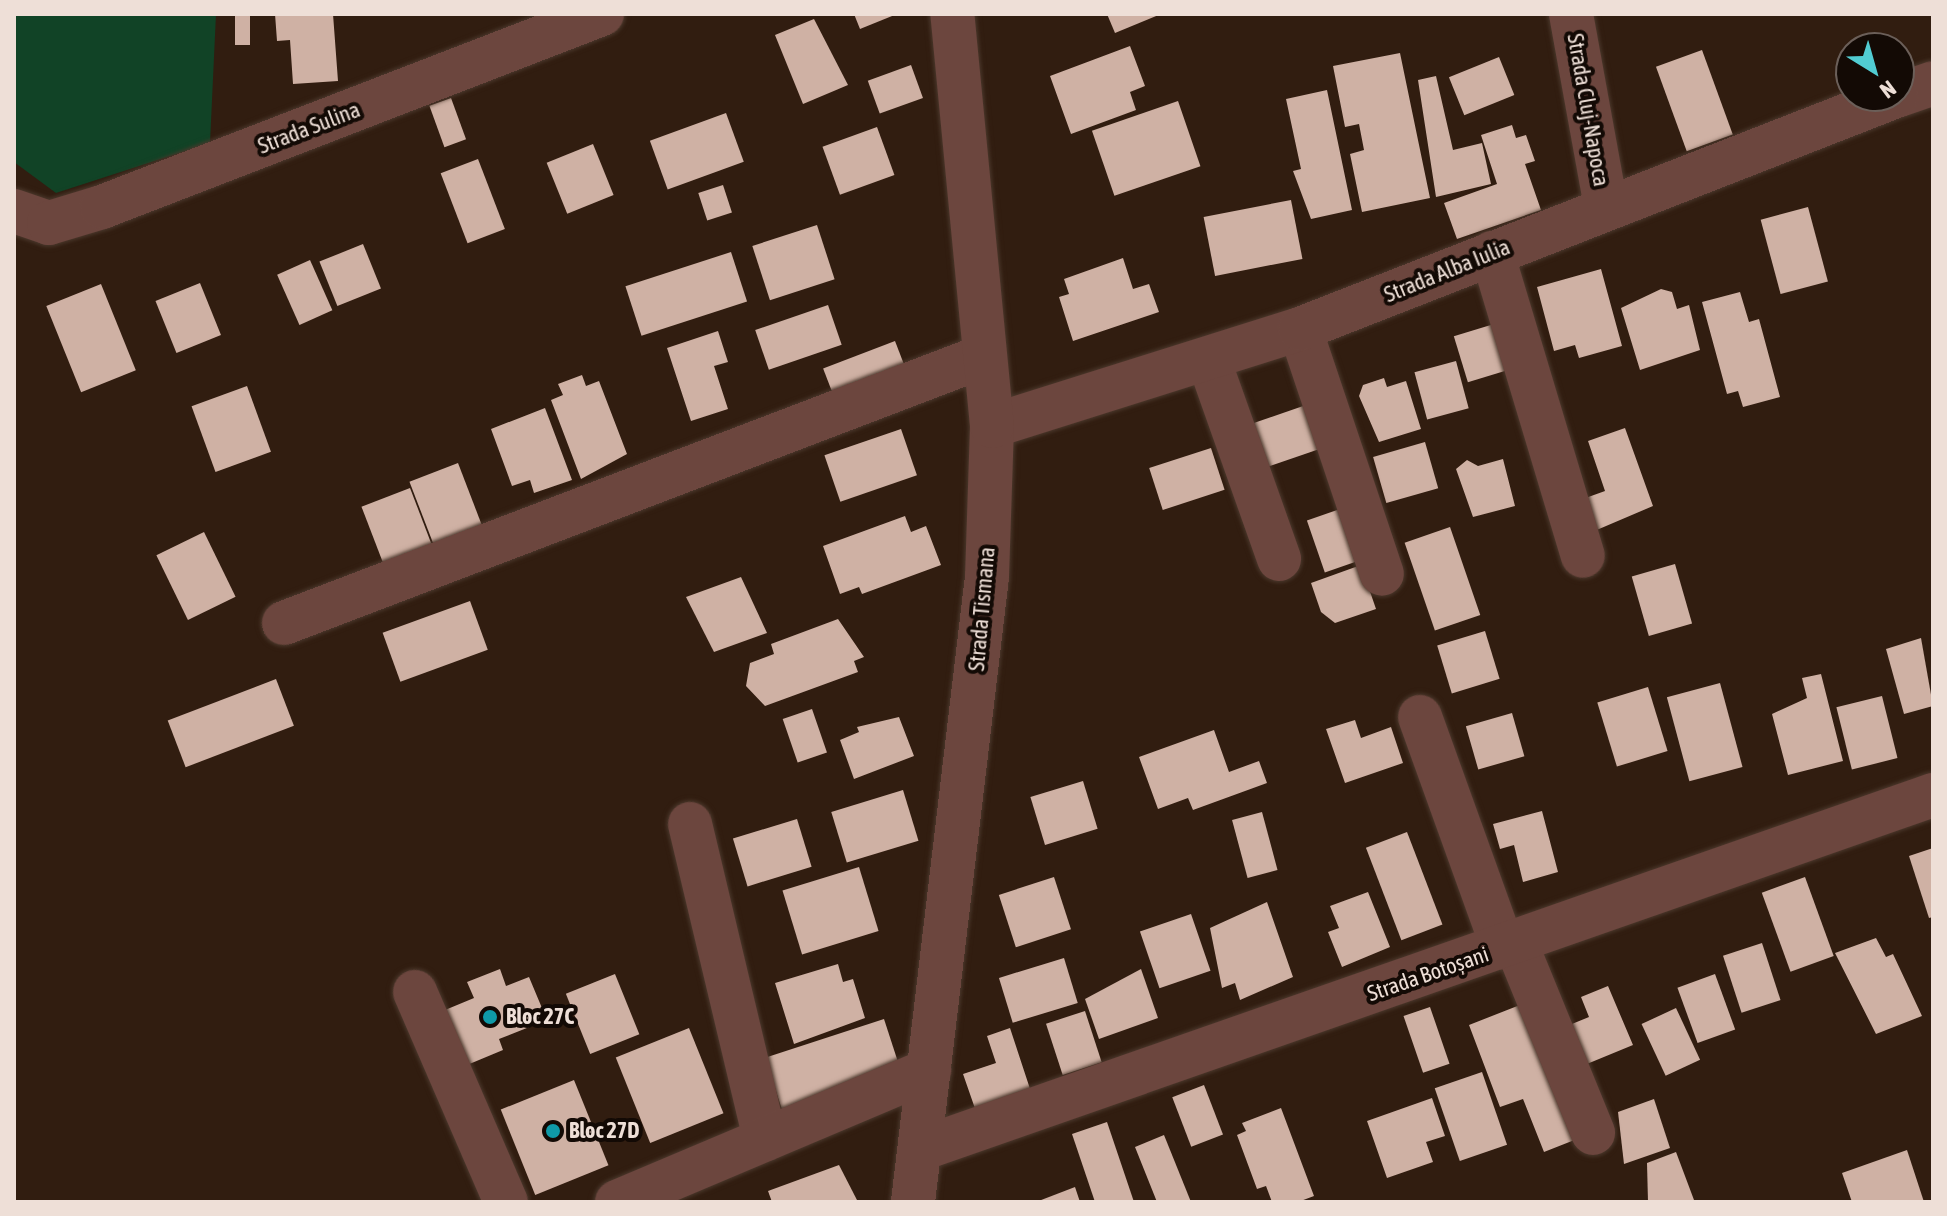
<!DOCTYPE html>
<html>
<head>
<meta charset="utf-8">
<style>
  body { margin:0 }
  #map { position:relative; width:1947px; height:1216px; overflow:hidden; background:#311d10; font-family:"Asap Condensed",sans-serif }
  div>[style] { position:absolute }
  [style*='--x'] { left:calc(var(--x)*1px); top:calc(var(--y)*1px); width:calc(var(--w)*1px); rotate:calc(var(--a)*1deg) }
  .green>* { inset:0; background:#114326 }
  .building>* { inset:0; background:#cfb1a4; transform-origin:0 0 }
  .roads { filter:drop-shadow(0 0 2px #4b382c) drop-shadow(0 0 2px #4b382c) }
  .minor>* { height:44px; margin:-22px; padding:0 22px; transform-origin:22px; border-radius:22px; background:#6c463e }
  .dots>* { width:22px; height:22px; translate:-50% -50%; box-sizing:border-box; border:4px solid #130a05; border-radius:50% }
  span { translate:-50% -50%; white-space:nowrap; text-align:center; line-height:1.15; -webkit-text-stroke:8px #130a05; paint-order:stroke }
  .street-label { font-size:22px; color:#eedfd7 }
  .poi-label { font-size:22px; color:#eedfd7; font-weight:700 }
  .left { translate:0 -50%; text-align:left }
  .frame { position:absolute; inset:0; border:16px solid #eedfd7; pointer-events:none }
  .north { position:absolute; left:1835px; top:32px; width:80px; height:80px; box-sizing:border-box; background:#130a05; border:2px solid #6b5f59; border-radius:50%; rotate:143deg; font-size:22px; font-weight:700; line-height:32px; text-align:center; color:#eedfd7 }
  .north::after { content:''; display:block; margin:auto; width:28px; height:36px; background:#51ccd2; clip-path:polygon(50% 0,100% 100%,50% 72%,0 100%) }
</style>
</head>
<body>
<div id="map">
  <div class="green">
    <i style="clip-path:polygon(14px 14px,216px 14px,210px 143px,56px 193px,14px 162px)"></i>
  </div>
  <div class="building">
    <i style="left:235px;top:14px;width:15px;height:31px"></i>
    <i style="clip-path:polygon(275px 14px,333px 14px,338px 81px,293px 84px,290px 40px,277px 41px)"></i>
    <i style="clip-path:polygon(854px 14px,897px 14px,860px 29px)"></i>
    <i style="clip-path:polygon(1107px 14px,1161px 14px,1115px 33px)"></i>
    <i style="clip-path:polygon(814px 19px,848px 85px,803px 104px,775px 35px)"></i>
    <i style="clip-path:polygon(1130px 46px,1145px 86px,1130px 92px,1136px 110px,1071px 134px,1050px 76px)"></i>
    <i style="left:1702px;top:50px;width:90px;height:49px;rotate:70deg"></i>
    <i style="clip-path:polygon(1400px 53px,1430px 198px,1362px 212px,1350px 154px,1364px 150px,1359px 124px,1345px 127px,1333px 66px)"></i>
    <i style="left:1499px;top:57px;width:41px;height:54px;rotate:68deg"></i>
    <i style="left:911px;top:65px;width:35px;height:46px;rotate:70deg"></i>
    <i style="clip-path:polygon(1436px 76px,1453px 150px,1482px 143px,1491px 184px,1436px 197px,1418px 80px)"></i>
    <i style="clip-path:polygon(1327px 90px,1352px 210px,1311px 219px,1293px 171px,1301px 169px,1286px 99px)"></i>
    <i style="left:451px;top:98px;width:44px;height:23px;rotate:70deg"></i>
    <i style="left:1178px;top:101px;width:69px;height:91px;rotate:71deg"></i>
    <i style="left:726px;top:113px;width:52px;height:81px;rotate:70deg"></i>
    <i style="clip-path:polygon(1512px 125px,1516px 138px,1526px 135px,1535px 161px,1525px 164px,1541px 210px,1457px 239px,1444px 203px,1497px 184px,1481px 135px)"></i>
    <i style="left:877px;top:127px;width:51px;height:58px;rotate:70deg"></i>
    <i style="left:593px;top:144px;width:55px;height:50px;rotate:68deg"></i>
    <i style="left:478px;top:159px;width:75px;height:40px;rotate:69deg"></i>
    <i style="left:723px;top:185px;width:29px;height:26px;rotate:72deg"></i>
    <i style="left:1291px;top:200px;width:60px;height:89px;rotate:79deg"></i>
    <i style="left:1808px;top:207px;width:77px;height:49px;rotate:75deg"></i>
    <i style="left:817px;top:225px;width:57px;height:68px;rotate:72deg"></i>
    <i style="left:363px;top:244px;width:48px;height:47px;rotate:68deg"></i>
    <i style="left:731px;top:252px;width:52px;height:111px;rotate:72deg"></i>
    <i style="clip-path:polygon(1123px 258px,1133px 289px,1149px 284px,1159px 312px,1073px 341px,1059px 297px,1069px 294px,1064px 279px)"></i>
    <i style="left:310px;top:260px;width:55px;height:36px;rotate:66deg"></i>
    <i style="clip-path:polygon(1601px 269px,1622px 346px,1579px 358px,1575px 345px,1554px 351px,1537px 287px)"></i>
    <i style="left:200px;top:283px;width:56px;height:48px;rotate:68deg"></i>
    <i style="left:101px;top:284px;width:93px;height:59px;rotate:68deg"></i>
    <i style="clip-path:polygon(1661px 289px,1672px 292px,1677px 309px,1689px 305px,1700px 350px,1640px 370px,1621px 308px)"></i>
    <i style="clip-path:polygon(1740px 292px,1749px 322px,1759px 319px,1780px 397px,1743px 407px,1738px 391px,1727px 394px,1702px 302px)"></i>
    <i style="left:828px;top:305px;width:42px;height:77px;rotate:71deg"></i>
    <i style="left:1494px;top:324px;width:48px;height:42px;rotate:73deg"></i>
    <i style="clip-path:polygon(718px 331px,728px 362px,714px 366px,728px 409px,691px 421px,667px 348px)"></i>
    <i style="left:895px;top:341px;width:45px;height:77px;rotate:69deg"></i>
    <i style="left:1456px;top:361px;width:49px;height:43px;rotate:75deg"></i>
    <i style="clip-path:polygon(582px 375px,586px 386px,599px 381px,627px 454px,581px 479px,551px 400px,563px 395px,558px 384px)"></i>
    <i style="clip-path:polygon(1384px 378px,1387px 387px,1406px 381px,1421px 429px,1379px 442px,1359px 396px,1363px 385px)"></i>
    <i style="left:247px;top:386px;width:70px;height:59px;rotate:70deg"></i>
    <i style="left:1306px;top:405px;width:46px;height:59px;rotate:71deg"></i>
    <i style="clip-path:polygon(545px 408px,572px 480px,534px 493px,530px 480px,512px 486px,491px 429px)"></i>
    <i style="clip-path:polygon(1625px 428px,1653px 506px,1592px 532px,1580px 500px,1605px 491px,1588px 441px)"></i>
    <i style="left:901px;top:429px;width:49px;height:81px;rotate:71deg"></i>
    <i style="left:1425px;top:442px;width:48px;height:54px;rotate:74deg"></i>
    <i style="left:1211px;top:448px;width:44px;height:65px;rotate:72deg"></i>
    <i style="clip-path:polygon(1503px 459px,1515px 506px,1473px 517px,1456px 469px,1467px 460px,1478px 466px)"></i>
    <i style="left:458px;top:463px;width:72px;height:52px;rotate:69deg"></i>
    <i style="left:410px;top:488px;width:62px;height:52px;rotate:69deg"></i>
    <i style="left:1340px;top:509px;width:55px;height:35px;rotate:71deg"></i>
    <i style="clip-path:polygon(905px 516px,911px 532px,926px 526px,941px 565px,862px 594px,859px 587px,840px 594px,823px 546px)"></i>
    <i style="left:1450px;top:527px;width:93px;height:48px;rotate:71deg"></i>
    <i style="left:204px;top:532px;width:72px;height:53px;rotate:64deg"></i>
    <i style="left:1675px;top:564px;width:62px;height:45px;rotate:74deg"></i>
    <i style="clip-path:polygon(1361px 565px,1376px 609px,1335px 623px,1321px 612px,1311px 583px)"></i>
    <i style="clip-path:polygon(741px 577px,767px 633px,714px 652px,686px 597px)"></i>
    <i style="left:470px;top:601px;width:52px;height:93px;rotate:70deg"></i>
    <i style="clip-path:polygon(838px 619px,864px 657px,854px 661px,858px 672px,765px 706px,746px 686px,750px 663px,774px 654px,771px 644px)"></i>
    <i style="left:1485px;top:631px;width:50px;height:50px;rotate:73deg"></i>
    <i style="clip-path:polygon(1921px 638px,1933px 706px,1904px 714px,1886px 649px)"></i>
    <i style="clip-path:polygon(1821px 674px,1843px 761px,1788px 775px,1772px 714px,1807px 698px,1802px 678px)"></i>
    <i style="left:276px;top:679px;width:50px;height:116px;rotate:69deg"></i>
    <i style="left:1720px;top:683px;width:87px;height:55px;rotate:75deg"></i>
    <i style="left:1648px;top:687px;width:67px;height:53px;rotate:73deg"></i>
    <i style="left:1882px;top:696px;width:64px;height:47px;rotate:76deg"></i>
    <i style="left:812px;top:709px;width:46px;height:31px;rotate:71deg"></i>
    <i style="left:1512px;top:713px;width:45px;height:48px;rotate:74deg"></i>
    <i style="clip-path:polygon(899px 717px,914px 756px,854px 779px,840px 740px,859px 732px,857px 727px)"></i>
    <i style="clip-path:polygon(1355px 720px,1361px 738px,1391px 727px,1403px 763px,1345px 783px,1326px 729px)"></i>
    <i style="clip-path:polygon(1214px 730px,1229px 772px,1259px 761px,1267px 783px,1193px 810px,1188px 798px,1158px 809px,1139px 757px)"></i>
    <i style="left:1083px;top:781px;width:50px;height:55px;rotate:73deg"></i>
    <i style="left:903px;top:790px;width:53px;height:75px;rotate:73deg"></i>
    <i style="clip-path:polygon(1542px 811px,1558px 872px,1523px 882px,1514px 845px,1500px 849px,1493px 824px)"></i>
    <i style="left:1262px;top:812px;width:60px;height:31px;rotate:75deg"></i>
    <i style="left:797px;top:819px;width:50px;height:67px;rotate:73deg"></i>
    <i style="left:1407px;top:832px;width:99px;height:44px;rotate:69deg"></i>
    <i style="clip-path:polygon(1933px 848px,1933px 917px,1929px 918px,1909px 856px)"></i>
    <i style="left:859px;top:867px;width:67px;height:80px;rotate:73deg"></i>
    <i style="left:1054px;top:877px;width:55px;height:58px;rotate:72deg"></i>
    <i style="left:1805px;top:877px;width:84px;height:46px;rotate:70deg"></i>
    <i style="clip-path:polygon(1368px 892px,1390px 947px,1342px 967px,1328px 932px,1339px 928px,1330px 906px)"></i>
    <i style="clip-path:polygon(1267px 902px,1293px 977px,1240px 1000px,1235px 983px,1222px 988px,1210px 928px)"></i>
    <i style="left:1191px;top:914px;width:60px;height:54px;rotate:71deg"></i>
    <i style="clip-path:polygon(1876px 938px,1886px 957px,1893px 954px,1922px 1016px,1876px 1034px,1835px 953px)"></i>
    <i style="left:1762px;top:943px;width:60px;height:41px;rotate:72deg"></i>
    <i style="left:1064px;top:958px;width:47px;height:68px;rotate:73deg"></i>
    <i style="clip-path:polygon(838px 964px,843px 982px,853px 979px,865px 1018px,794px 1044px,775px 983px)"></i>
    <i style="clip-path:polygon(500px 969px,506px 986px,529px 977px,547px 1020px,499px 1039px,503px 1050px,467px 1065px,433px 1015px,474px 998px,467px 982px)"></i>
    <i style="clip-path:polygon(1141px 969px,1158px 1018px,1099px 1039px,1085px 999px)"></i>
    <i style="left:615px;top:974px;width:65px;height:53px;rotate:68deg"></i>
    <i style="left:1715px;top:974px;width:59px;height:40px;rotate:70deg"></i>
    <i style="clip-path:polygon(1608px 986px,1633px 1045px,1582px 1066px,1567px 1026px,1589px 1017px,1581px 997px)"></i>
    <i style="clip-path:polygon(1525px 1003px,1577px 1139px,1544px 1152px,1523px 1099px,1500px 1107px,1469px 1025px)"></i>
    <i style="left:1430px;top:1007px;width:60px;height:28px;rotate:71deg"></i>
    <i style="left:1676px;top:1008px;width:57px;height:38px;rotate:65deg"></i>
    <i style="left:1085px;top:1011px;width:54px;height:41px;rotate:72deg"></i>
    <i style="left:884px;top:1019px;width:55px;height:125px;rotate:72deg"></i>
    <i style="left:689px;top:1028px;width:92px;height:79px;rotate:68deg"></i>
    <i style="clip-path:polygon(1010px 1028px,1034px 1101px,979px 1120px,963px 1074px,996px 1063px,987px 1036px)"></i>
    <i style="left:1482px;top:1072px;width:77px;height:50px;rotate:71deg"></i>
    <i style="left:574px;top:1080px;width:92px;height:79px;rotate:68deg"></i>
    <i style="left:1204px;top:1085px;width:53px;height:34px;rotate:69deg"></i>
    <i style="clip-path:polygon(1432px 1098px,1445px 1136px,1426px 1142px,1433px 1162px,1387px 1178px,1367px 1121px)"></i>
    <i style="clip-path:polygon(1654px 1099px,1670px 1148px,1624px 1164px,1618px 1112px)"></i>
    <i style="clip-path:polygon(1281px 1108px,1314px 1196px,1298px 1202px,1272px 1202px,1266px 1186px,1257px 1189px,1237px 1135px,1246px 1131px,1242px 1123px)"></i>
    <i style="clip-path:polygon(1107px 1122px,1134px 1202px,1095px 1202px,1072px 1134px)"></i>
    <i style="clip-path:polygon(1164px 1135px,1191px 1202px,1157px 1202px,1135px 1147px)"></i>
    <i style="clip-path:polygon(1907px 1150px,1924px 1202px,1852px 1202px,1842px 1173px)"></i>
    <i style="clip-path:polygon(1676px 1152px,1694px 1200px,1648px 1202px,1647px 1163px)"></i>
    <i style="clip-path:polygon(839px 1165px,858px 1202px,772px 1202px,768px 1191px)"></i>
    <i style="clip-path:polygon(1075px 1187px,1080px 1202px,1036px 1202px)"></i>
  </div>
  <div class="roads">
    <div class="minor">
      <i style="--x:1571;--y:14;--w:195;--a:79.7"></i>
      <i style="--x:1899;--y:95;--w:36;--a:-19"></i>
      <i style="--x:14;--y:211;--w:37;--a:19"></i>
      <i style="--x:49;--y:223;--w:55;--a:-16.8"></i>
      <i style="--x:102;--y:207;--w:536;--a:-21.11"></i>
      <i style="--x:1492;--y:253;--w:316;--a:73.3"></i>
      <i style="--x:1300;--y:329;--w:258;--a:71.5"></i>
      <i style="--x:1209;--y:361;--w:210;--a:70.5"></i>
      <i style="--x:992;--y:426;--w:323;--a:-17.5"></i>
      <i style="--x:1300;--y:329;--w:640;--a:-21.35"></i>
      <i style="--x:284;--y:623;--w:749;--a:-20.88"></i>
      <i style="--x:1420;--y:717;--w:245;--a:70.2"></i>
      <i style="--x:690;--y:824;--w:324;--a:76.6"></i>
      <i style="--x:1516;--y:944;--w:204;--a:67.8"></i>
      <i style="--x:415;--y:992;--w:229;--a:66.6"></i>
      <i style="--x:921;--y:1149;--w:1072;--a:-19.28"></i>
      <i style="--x:617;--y:1202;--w:339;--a:-22.9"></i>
      <i style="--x:913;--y:1202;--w:629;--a:-83.25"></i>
      <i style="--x:987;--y:577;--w:151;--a:-88.1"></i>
      <i style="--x:992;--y:426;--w:414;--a:-95.5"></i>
    </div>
  </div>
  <div class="dots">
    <i style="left:490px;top:1017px;background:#0f9aa8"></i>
    <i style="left:553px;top:1131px;background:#0f9aa8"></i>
  </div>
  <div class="street-label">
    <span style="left:1588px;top:110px;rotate:80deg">Strada Cluj-Napoca</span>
    <span style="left:309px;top:128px;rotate:-21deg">Strada Sulina</span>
    <span style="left:1447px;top:271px;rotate:-22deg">Strada Alba Iulia</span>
    <span style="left:982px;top:609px;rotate:-85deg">Strada Tismana</span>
    <span style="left:1428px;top:974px;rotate:-19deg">Strada Botoșani</span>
  </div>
  <div class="poi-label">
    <span class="left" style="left:506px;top:1017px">Bloc 27C</span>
    <span class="left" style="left:569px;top:1131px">Bloc 27D</span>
  </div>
  <div class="frame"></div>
  <div class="north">N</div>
</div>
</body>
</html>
